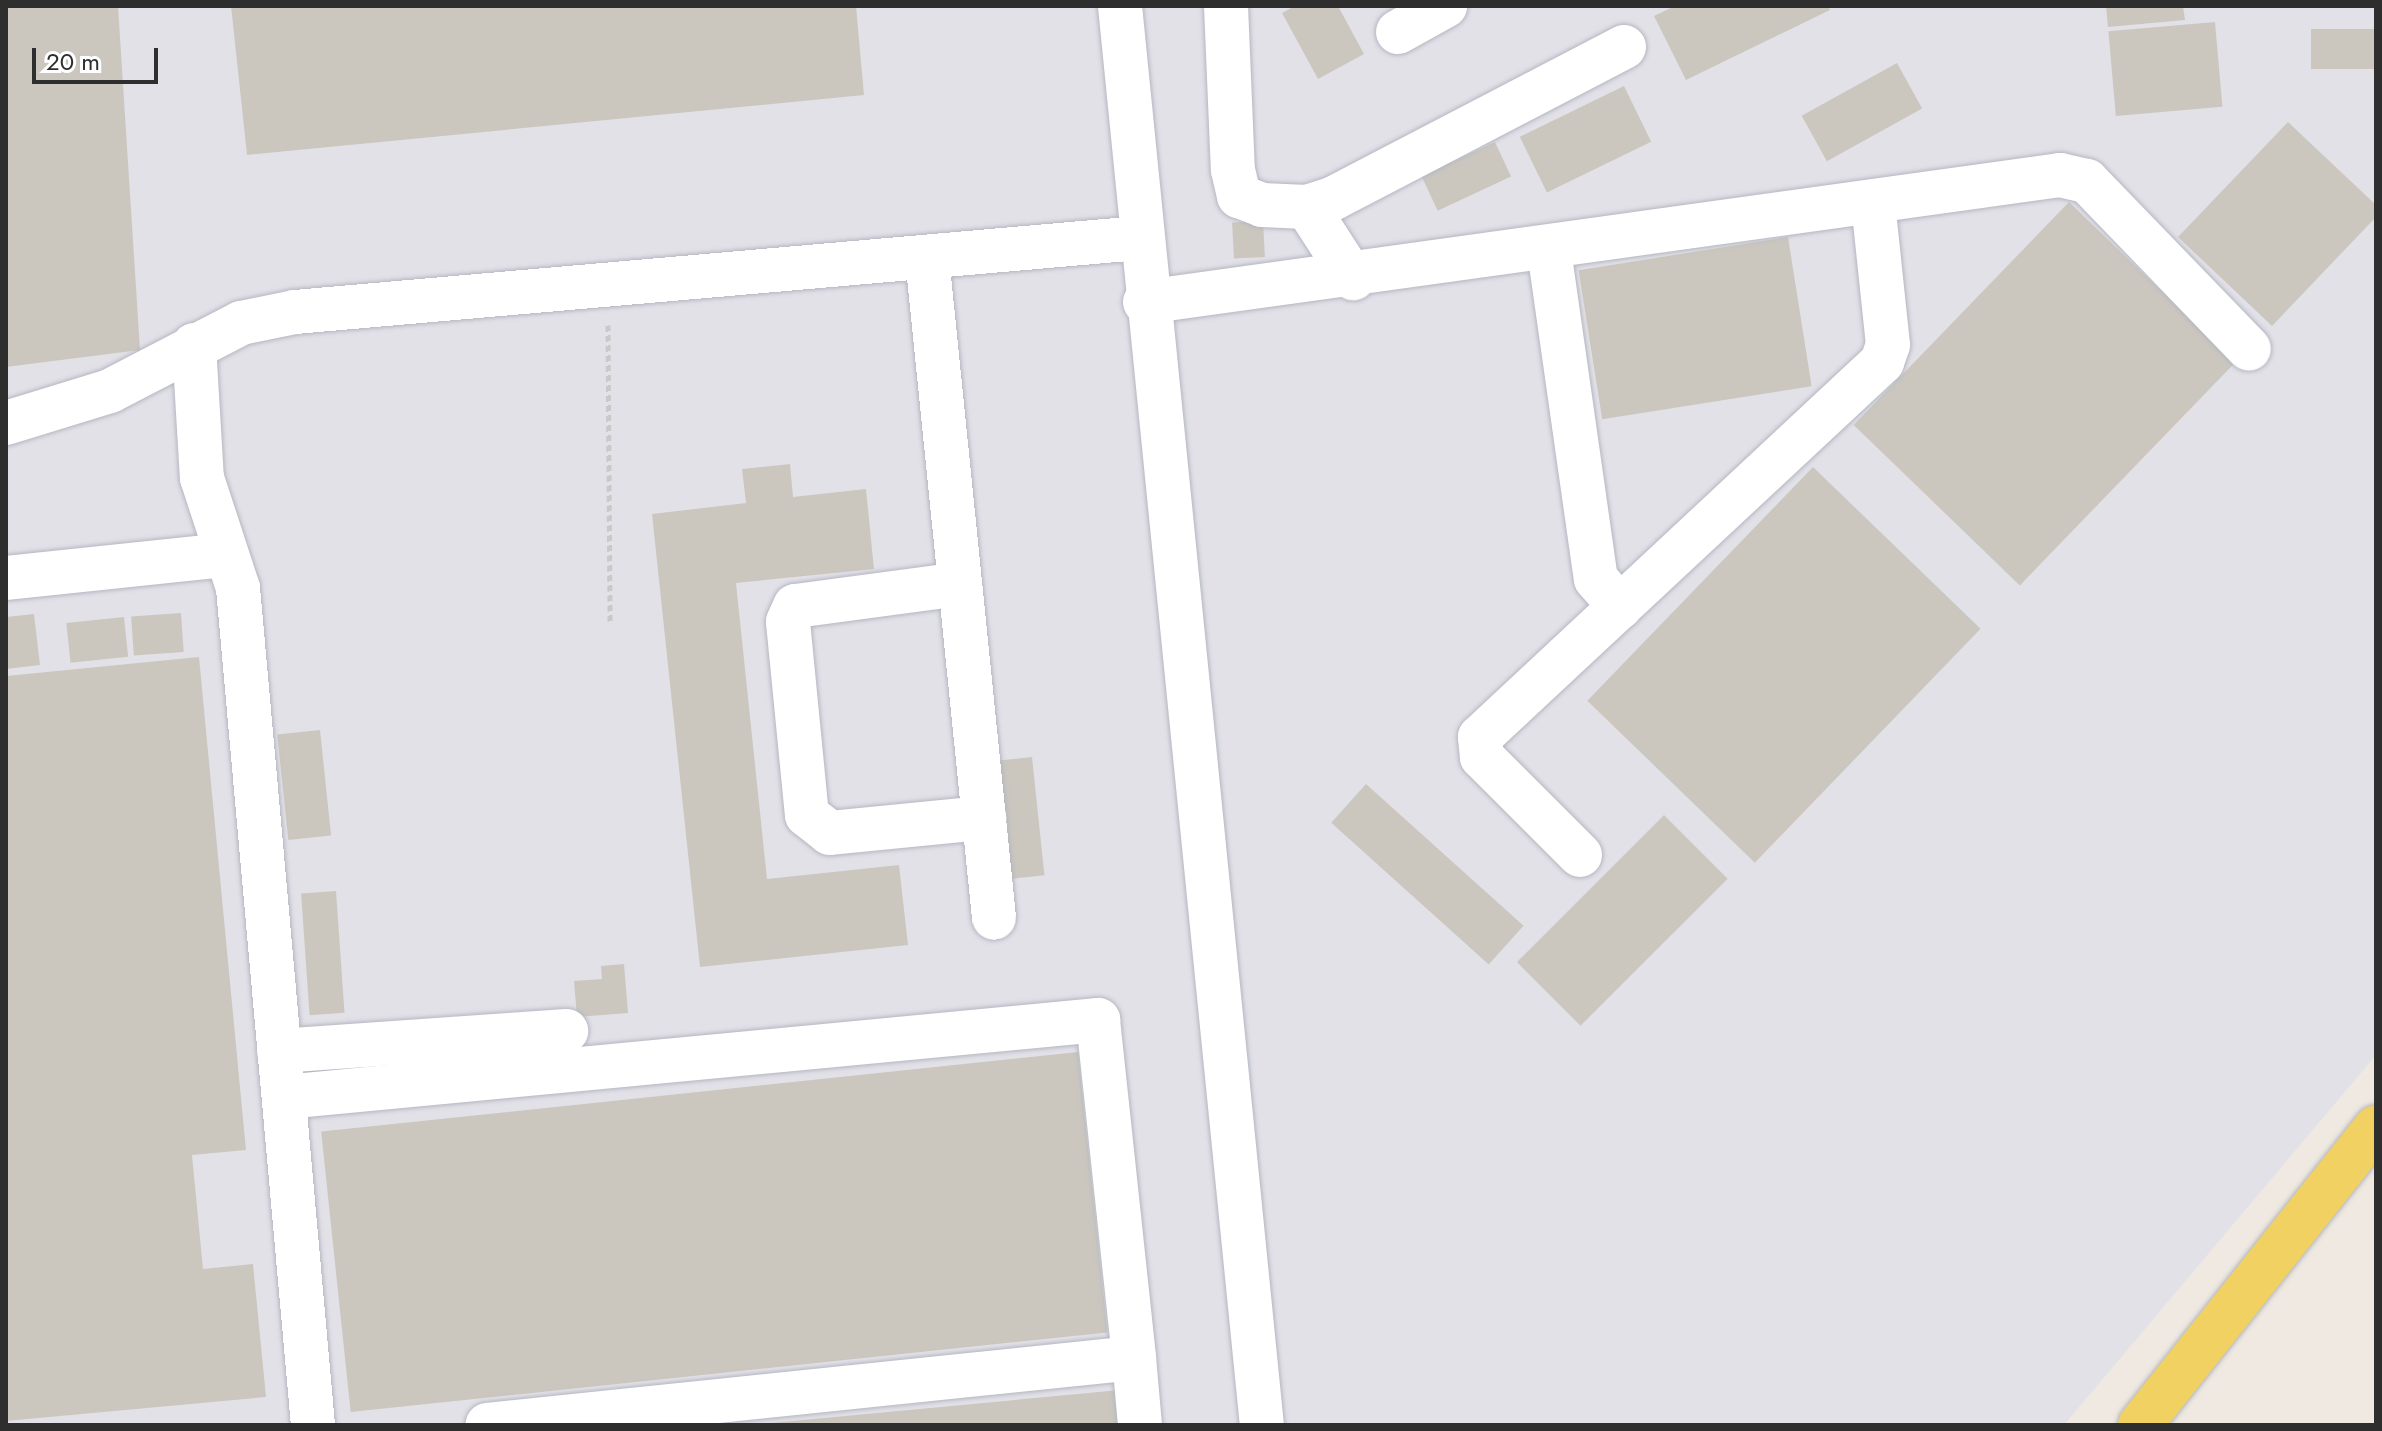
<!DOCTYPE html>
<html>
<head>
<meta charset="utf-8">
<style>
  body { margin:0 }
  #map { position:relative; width:2382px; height:1431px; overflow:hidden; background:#efe9e1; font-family:Jost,sans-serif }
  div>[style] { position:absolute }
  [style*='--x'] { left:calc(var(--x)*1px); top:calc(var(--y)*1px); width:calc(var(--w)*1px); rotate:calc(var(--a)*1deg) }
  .industrial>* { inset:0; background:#e3e1e8 }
  .building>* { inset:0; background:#cbc7bf; transform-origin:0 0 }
  .path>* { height:5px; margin-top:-2.5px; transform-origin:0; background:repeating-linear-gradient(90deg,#c9c9c9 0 6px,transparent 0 10px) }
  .roads { filter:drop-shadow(0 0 2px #b4b7c1) drop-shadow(0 0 2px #b4b7c1) }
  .minor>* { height:44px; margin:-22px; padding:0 22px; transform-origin:22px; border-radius:22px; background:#fff }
  .major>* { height:44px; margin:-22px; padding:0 22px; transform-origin:22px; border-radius:22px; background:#f2d163 }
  span { translate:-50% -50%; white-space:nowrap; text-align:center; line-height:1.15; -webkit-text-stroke:7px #fff; paint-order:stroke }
  .frame { position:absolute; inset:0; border:8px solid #2e2e2e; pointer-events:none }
  .scale { position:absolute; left:32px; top:48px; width:126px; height:36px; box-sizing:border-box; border:4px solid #2e2e2e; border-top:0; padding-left:10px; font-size:24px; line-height:28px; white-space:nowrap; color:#2e2e2e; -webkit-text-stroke:6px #fff; paint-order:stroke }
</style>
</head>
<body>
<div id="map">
  <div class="industrial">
    <i style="clip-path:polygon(6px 6px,2376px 6px,2376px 1055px,2064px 1425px,6px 1425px)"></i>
  </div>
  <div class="building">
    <i style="clip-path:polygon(6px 6px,118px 6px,140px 350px,6px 367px)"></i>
    <i style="clip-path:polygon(231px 6px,856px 6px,864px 95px,247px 155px)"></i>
    <i style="clip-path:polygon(1295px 6px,1338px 6px,1364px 54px,1318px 79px,1282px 13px)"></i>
    <i style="clip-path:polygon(1675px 6px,1828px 6px,1830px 10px,1686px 80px,1654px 16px)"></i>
    <i style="clip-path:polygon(2106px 6px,2183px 6px,2185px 20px,2108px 27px)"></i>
    <i style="left:2215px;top:22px;width:85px;height:107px;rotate:85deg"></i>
    <i style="left:2376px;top:29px;width:40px;height:65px;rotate:90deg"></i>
    <i style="left:1897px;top:63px;width:52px;height:109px;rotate:61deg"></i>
    <i style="left:1624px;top:86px;width:62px;height:116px;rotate:64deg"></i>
    <i style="clip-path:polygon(2288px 122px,2376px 205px,2376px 217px,2272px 326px,2178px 237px)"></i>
    <i style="left:1495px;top:142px;width:38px;height:81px;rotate:65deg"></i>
    <i style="left:2069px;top:202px;width:231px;height:310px;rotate:44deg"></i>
    <i style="left:1263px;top:221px;width:36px;height:31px;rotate:87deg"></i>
    <i style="left:1788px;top:237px;width:151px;height:212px;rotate:81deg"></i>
    <i style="clip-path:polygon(790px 464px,793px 497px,866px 489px,874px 569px,736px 583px,767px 879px,899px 865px,908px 945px,700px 967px,652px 514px,746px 503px,742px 469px)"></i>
    <i style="left:1813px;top:467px;width:233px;height:325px;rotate:44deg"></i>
    <i style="left:181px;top:613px;width:39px;height:50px;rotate:86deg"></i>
    <i style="clip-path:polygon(34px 614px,40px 665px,6px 669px,6px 617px)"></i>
    <i style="left:124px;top:617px;width:40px;height:58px;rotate:84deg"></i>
    <i style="clip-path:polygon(199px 657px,246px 1150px,192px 1155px,203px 1269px,253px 1264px,266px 1397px,6px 1421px,6px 676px)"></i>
    <i style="left:320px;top:730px;width:106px;height:43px;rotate:84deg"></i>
    <i style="left:1032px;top:757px;width:119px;height:45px;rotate:84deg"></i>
    <i style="left:1366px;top:784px;width:212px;height:52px;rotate:42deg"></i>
    <i style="left:1664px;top:815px;width:90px;height:208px;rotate:45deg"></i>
    <i style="left:336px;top:891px;width:122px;height:35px;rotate:86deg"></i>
    <i style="clip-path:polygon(624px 964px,628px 1013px,577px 1017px,574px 981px,602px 979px,601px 966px)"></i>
    <i style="left:1078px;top:1052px;width:282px;height:761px;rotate:84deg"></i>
    <i style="clip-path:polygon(1120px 1390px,1123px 1425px,771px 1425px,771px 1423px)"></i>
  </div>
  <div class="path">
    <i style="--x:608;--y:325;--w:299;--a:89.6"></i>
  </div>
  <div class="roads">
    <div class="minor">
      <i style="--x:1120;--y:6;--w:1426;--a:84.29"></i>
      <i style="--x:1226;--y:6;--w:164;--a:87.6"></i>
      <i style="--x:1233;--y:170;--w:27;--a:77"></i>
      <i style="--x:1239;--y:196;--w:25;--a:21"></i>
      <i style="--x:1262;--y:205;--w:45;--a:2.5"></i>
      <i style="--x:1307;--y:207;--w:28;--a:-18"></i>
      <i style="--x:1334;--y:198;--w:327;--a:-27.5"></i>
      <i style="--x:1398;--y:32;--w:54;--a:-29"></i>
      <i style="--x:1307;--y:207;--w:85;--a:57.1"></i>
      <i style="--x:1549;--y:250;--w:332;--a:81.9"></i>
      <i style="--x:1596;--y:579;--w:37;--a:49"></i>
      <i style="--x:927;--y:257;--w:664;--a:84.21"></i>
      <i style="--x:1145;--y:302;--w:924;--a:-7.9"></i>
      <i style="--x:2060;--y:175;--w:28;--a:13"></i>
      <i style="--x:2087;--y:181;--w:233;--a:46"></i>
      <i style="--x:194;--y:345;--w:133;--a:86.6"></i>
      <i style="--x:202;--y:478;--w:116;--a:71.9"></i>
      <i style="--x:238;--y:588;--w:840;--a:84.88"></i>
      <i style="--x:6;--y:423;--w:109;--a:-17.1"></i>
      <i style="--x:110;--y:391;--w:148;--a:-27.4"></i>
      <i style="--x:241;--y:323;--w:55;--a:-11.5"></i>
      <i style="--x:295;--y:312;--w:847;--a:-5.01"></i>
      <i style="--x:6;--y:578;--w:221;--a:-6"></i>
      <i style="--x:960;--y:584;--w:166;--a:172.4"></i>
      <i style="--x:795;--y:606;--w:17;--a:114"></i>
      <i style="--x:788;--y:622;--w:194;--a:84.4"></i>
      <i style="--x:807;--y:815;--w:29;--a:38"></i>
      <i style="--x:830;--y:833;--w:155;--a:-5.6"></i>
      <i style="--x:1580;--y:855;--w:139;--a:-135"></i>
      <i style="--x:1482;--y:757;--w:20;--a:-96"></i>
      <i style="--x:1480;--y:737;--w:550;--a:-43.01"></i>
      <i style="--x:1882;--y:362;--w:18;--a:-71"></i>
      <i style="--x:1888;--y:345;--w:144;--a:-96"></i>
      <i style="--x:279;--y:1051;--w:288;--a:-4"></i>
      <i style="--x:284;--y:1097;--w:818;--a:-5.4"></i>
      <i style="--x:1098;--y:1020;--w:340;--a:83.9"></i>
      <i style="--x:1134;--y:1358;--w:650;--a:174.09"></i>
      <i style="--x:1134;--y:1358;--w:67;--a:84.9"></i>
    </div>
    <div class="major">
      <i style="--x:2140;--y:1425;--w:380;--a:-51.6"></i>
    </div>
  </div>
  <div class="frame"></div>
  <div class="scale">20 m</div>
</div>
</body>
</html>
